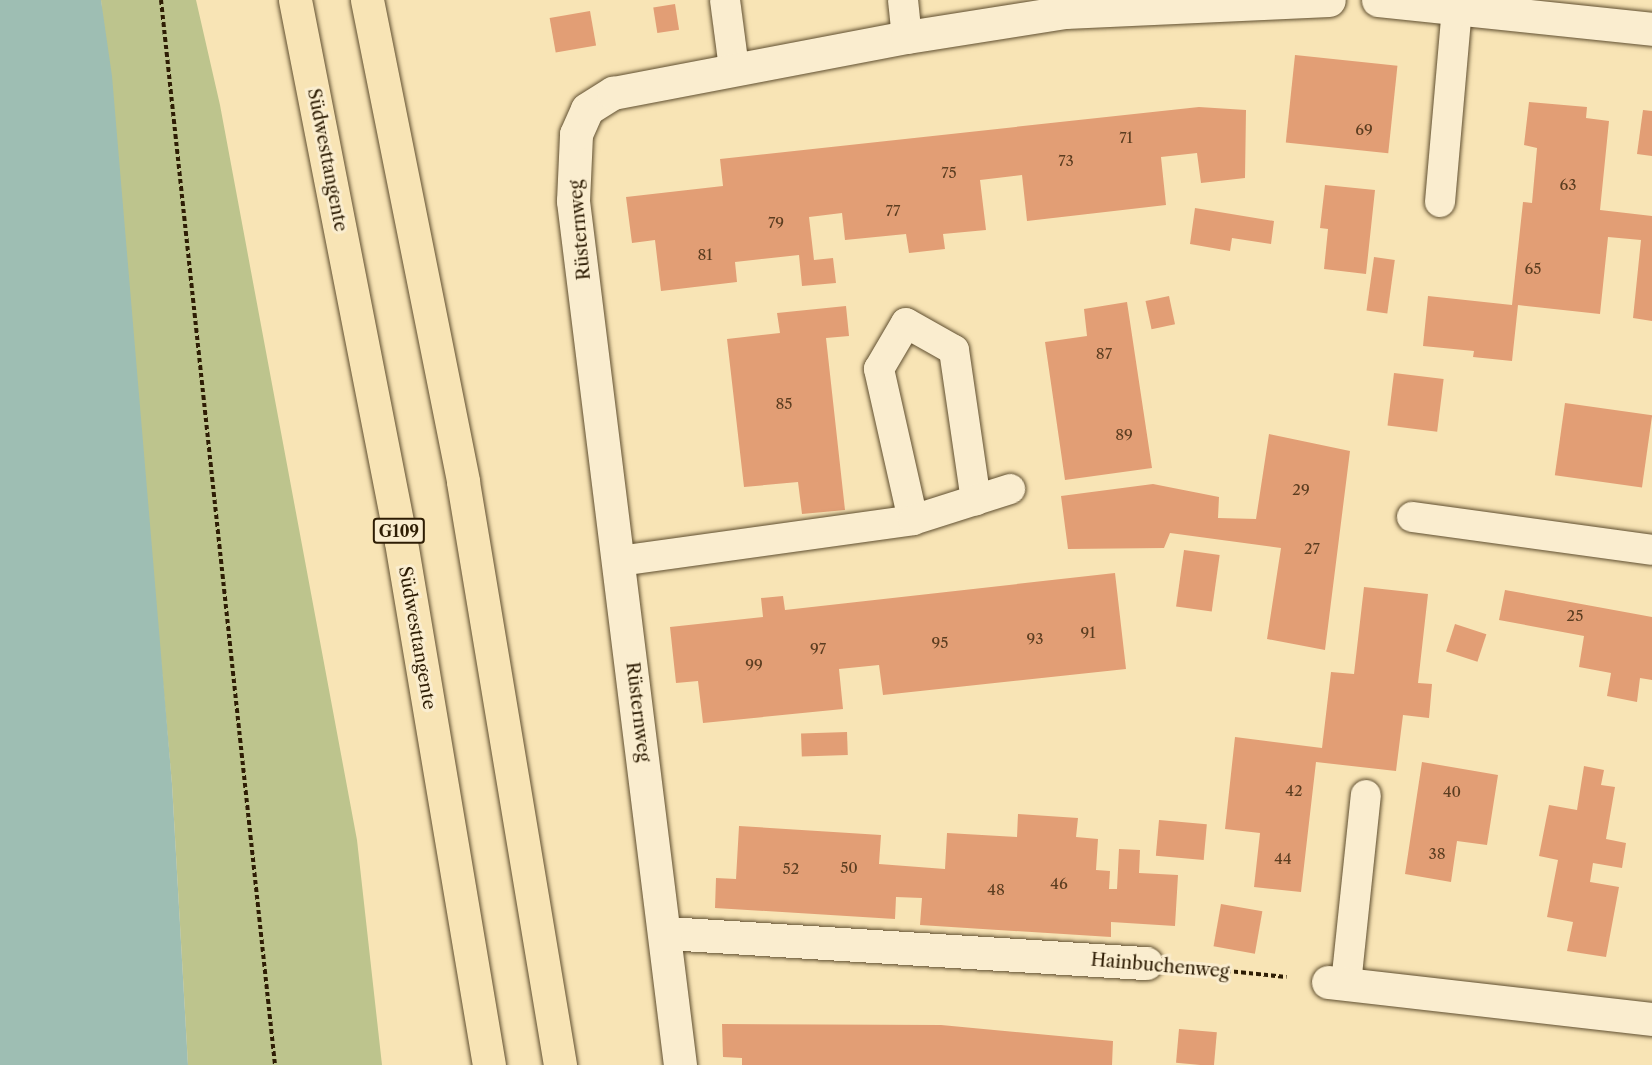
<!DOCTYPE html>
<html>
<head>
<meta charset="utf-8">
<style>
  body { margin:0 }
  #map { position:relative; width:1652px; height:1065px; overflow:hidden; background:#f8e4b5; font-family:"Libre Caslon Text",serif }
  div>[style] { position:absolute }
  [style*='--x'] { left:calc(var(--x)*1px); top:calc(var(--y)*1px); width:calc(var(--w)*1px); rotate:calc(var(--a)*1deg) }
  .green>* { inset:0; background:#bdc48d }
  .water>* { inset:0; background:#9ebeb3 }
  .building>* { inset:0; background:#e29e75; transform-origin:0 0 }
  .path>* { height:4px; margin-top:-2px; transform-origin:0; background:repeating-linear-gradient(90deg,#2e1d04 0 4.5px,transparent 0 7.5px) }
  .roads { filter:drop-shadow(0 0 2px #604f30) drop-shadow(0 0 2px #604f30) }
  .service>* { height:30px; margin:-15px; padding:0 15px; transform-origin:15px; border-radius:15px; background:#faedcf }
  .minor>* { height:33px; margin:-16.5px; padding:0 16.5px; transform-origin:16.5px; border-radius:16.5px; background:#faedcf }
  .trunk>* { height:33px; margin:-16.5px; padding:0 16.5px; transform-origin:16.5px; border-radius:16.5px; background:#f8e4b5 }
  span { translate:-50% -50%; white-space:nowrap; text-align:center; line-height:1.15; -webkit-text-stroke:6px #faedcf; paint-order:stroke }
  .number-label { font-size:15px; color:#5b3d20 }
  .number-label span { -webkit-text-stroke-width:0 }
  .shield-label span { padding:2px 4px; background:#faedcf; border:2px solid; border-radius:4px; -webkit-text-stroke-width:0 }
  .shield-label { font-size:16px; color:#2e1d04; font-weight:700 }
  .street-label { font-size:18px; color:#2e1d04 }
</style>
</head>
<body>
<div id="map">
  <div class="green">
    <i style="clip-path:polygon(101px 0,196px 0,220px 105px,357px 840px,382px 1065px,188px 1065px,172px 784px)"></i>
  </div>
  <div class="water">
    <i style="clip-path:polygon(0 0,101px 0,112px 76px,172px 784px,188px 1065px,0 1065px)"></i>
  </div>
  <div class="building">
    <i style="left:675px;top:4px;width:26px;height:22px;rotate:81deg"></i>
    <i style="left:590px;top:11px;width:35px;height:41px;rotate:80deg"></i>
    <i style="left:1295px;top:55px;width:103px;height:88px;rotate:6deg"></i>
    <i style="clip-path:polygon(1529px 102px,1587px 107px,1586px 118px,1609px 121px,1600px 210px,1652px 216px,1652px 321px,1633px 318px,1641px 240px,1608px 237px,1600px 314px,1518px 305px,1512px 361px,1473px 357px,1474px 351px,1423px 346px,1428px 296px,1512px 305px,1523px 202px,1532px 203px,1537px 148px,1524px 145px)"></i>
    <i style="clip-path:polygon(1199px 107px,1246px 110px,1245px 178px,1201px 183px,1197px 153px,1161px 157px,1166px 205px,1027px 221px,1022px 175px,980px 180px,986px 230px,943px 234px,945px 249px,909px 253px,906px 234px,845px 240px,842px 213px,809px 217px,814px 260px,833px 258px,836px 283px,802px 286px,799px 255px,735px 262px,737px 282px,661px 291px,655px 240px,632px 243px,626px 197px,723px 186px,720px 159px)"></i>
    <i style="clip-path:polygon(1643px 110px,1652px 111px,1652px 156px,1637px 154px)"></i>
    <i style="clip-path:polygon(1325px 185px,1375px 190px,1366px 274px,1324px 269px,1328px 229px,1320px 228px)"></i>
    <i style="clip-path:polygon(1195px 208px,1274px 221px,1271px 244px,1232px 238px,1230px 251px,1190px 244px)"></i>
    <i style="left:1374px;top:257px;width:21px;height:54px;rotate:8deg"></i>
    <i style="left:1169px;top:296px;width:29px;height:24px;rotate:78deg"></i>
    <i style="clip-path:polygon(1127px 302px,1152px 468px,1065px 480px,1045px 342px,1087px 336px,1084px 309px)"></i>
    <i style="clip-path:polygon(846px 306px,849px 336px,826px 338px,845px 510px,802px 514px,798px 482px,744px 487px,727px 339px,780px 333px,777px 313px)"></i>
    <i style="left:1394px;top:373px;width:50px;height:53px;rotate:7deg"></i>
    <i style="left:1565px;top:403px;width:88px;height:73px;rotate:8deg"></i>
    <i style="clip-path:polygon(1269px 434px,1350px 451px,1325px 650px,1267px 639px,1281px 548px,1170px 533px,1164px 548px,1068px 549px,1061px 496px,1153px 484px,1219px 497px,1218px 518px,1256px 519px)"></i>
    <i style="left:1184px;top:550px;width:36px;height:57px;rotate:8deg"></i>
    <i style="clip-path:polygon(1115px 573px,1126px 669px,883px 695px,879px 665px,839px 669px,843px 709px,703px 723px,698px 681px,676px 683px,670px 627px,763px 617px,761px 598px,783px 596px,785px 610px)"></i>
    <i style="clip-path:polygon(1364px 587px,1428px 594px,1418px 683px,1432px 684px,1429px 718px,1403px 715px,1396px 771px,1316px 762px,1301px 892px,1254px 887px,1260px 833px,1225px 829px,1235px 737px,1322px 748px,1331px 672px,1354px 674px)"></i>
    <i style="clip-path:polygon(1505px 590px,1652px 617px,1652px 680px,1640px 678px,1637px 702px,1607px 696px,1611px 673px,1579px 667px,1584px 636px,1499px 620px)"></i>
    <i style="left:1455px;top:624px;width:33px;height:29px;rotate:18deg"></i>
    <i style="left:847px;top:732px;width:23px;height:46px;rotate:88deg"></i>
    <i style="clip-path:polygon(1422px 762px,1498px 775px,1487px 845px,1457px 841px,1451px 882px,1405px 874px)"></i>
    <i style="clip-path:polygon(1584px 766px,1604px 770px,1601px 785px,1615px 787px,1606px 839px,1626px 843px,1622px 868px,1593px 863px,1590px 882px,1619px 887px,1606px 957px,1567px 951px,1573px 922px,1547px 917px,1558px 860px,1539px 856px,1549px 805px,1577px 810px)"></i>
    <i style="clip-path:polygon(1018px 814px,1078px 818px,1076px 837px,1098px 839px,1096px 870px,1110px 871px,1109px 889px,1117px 889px,1119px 849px,1140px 850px,1139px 873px,1178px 875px,1175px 926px,1111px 922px,1111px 937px,920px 925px,922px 898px,896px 897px,895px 919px,715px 908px,716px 878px,736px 879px,739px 826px,881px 835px,879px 864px,945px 869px,947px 833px,1017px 837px)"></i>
    <i style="left:1159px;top:820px;width:48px;height:36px;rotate:5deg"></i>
    <i style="left:1221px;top:904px;width:42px;height:43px;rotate:10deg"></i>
    <i style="clip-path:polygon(722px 1024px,941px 1025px,1113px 1041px,1112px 1065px,742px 1065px,742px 1058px,723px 1057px)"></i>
    <i style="left:1179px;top:1029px;width:38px;height:34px;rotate:5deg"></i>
  </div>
  <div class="path">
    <i style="--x:161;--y:0;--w:1071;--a:83.89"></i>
    <i style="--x:1189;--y:967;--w:98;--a:5.9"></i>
  </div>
  <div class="roads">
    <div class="service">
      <i style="--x:725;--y:0;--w:69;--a:82.5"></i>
      <i style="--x:903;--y:0;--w:37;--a:84"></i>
      <i style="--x:1440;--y:202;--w:195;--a:-85"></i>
      <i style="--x:1412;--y:517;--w:242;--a:7.8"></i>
      <i style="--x:913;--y:520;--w:155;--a:-102.7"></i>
      <i style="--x:879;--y:369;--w:53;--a:-59.6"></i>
      <i style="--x:906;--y:323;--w:55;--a:29.4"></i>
      <i style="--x:954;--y:350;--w:152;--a:81.7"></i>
      <i style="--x:619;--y:561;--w:297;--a:-7.9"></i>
      <i style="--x:913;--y:520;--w:102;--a:-17.7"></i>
      <i style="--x:1346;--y:984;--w:190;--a:-84"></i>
    </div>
    <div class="minor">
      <i style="--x:1378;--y:0;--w:276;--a:6"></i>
      <i style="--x:667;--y:933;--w:480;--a:3.6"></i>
      <i style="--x:1328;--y:982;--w:326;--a:6.5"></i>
      <i style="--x:680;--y:1065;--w:871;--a:-97.06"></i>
      <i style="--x:573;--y:201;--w:67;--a:-87.4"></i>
      <i style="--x:576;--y:134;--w:27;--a:-66"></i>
      <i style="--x:587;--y:109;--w:31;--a:-32"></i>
      <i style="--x:613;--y:93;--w:299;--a:-10.8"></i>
      <i style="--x:907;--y:37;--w:160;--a:-9"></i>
      <i style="--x:1065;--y:12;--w:264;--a:-2.6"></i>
    </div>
    <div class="trunk">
      <i style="--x:295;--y:0;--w:552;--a:78.93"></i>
      <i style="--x:401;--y:542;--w:530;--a:80.45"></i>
      <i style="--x:367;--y:0;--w:491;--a:78.7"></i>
      <i style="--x:463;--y:482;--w:591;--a:80.55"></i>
    </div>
  </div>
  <div class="number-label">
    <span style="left:1364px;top:130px">69</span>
    <span style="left:1126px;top:138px">71</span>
    <span style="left:1066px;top:161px">73</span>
    <span style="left:949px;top:173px">75</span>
    <span style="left:1568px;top:185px">63</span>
    <span style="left:893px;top:211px">77</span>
    <span style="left:776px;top:223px">79</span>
    <span style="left:705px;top:255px">81</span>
    <span style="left:1533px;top:269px">65</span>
    <span style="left:1104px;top:354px">87</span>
    <span style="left:784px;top:404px">85</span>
    <span style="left:1124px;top:435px">89</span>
    <span style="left:1301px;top:490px">29</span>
    <span style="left:1312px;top:549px">27</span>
    <span style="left:1575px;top:616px">25</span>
    <span style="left:1088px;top:633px">91</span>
    <span style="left:1035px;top:639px">93</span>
    <span style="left:940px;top:643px">95</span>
    <span style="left:818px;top:649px">97</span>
    <span style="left:754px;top:665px">99</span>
    <span style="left:1294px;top:791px">42</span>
    <span style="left:1452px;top:792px">40</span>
    <span style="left:1437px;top:854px">38</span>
    <span style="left:1283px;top:859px">44</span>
    <span style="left:849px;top:868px">50</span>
    <span style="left:791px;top:869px">52</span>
    <span style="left:1059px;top:884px">46</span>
    <span style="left:996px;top:890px">48</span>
  </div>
  <div class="shield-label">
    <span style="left:399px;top:531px">G109</span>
  </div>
  <div class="street-label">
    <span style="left:327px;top:160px;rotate:79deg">Südwesttangente</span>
    <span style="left:580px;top:230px;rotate:-95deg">Rüsternweg</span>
    <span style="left:417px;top:638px;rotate:80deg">Südwesttangente</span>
    <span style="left:638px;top:712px;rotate:83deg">Rüsternweg</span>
    <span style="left:1160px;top:966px;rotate:5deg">Hainbuchenweg</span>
  </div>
</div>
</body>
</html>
